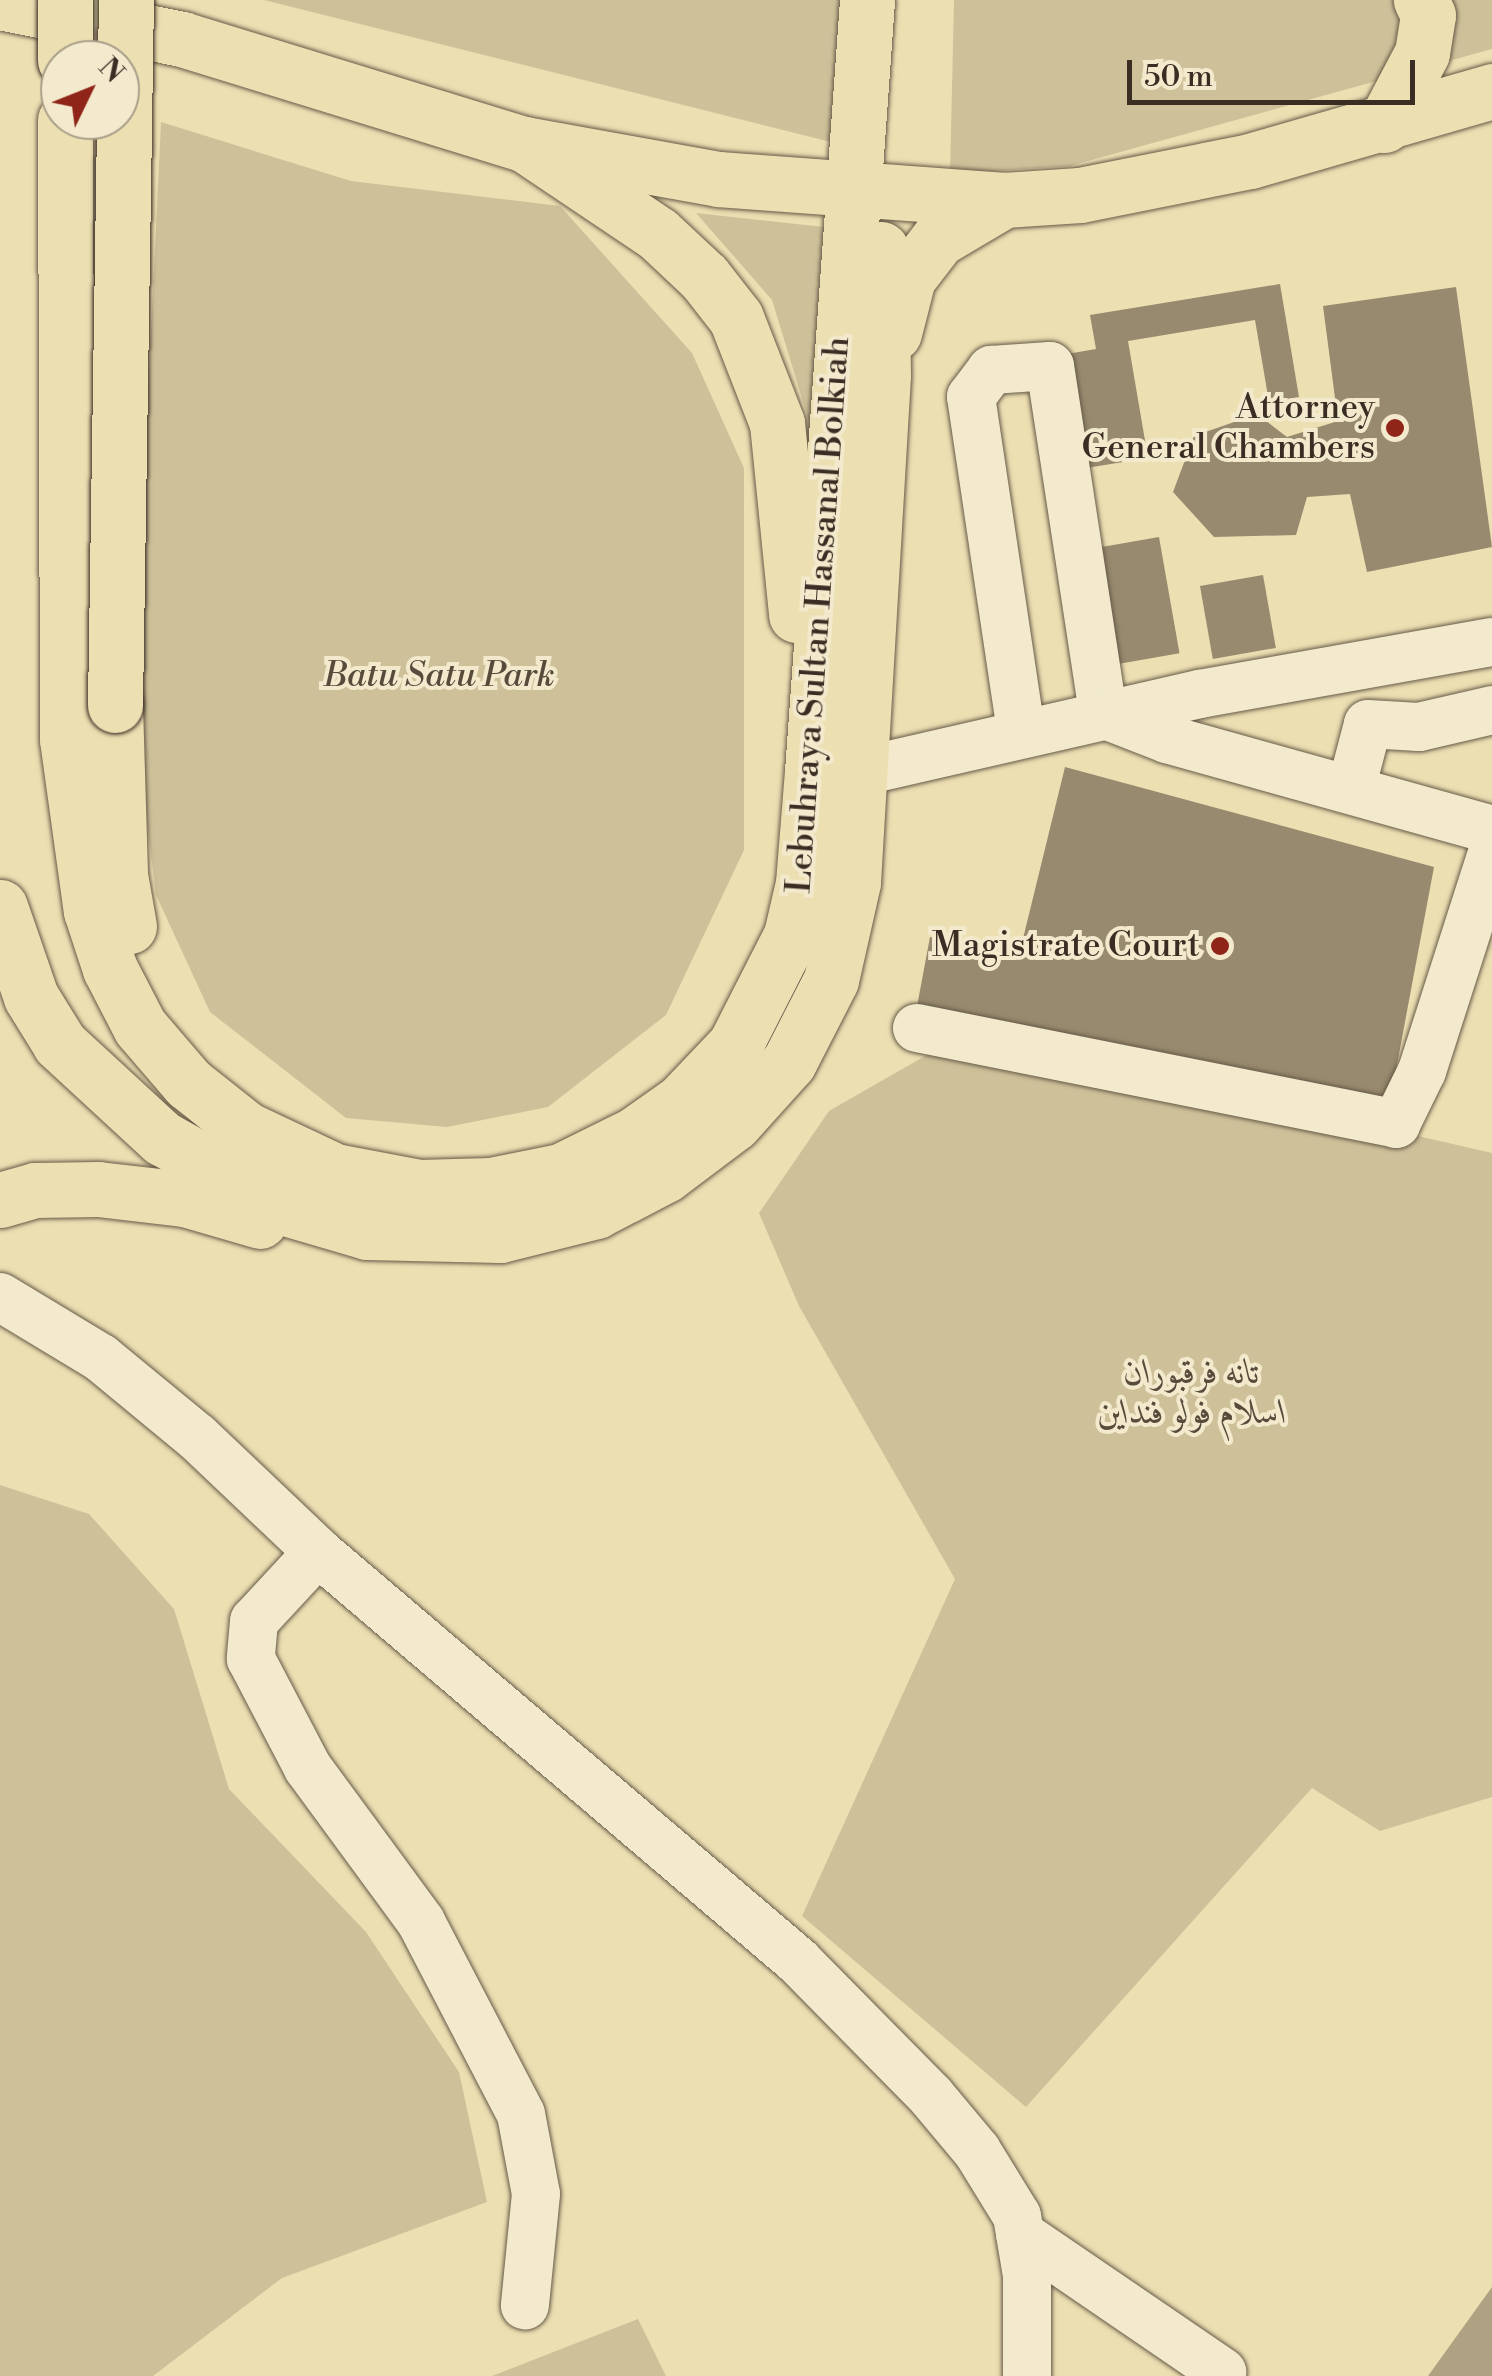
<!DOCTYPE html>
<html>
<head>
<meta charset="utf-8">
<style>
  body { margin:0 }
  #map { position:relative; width:1492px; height:2376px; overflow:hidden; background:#ecdfb2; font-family:"Libre Bodoni",Amiri,serif }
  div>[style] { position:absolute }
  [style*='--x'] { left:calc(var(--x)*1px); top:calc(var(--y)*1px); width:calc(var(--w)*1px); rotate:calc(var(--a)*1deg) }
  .green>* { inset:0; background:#cec19a }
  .water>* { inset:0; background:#afa282 }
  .building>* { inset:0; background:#978a6e; transform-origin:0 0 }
  .roads { filter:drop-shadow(0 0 2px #665a48) drop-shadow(0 0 2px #665a48) }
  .minor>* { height:48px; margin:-24px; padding:0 24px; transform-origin:24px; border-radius:24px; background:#f3eacd }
  .major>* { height:55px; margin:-27.5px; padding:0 27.5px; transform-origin:27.5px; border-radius:27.5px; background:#ecdfb2 }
  .highway>* { height:55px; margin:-27.5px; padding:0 27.5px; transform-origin:27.5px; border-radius:27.5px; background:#ecdfb2 }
  .bridges { filter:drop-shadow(0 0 2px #3a2d24) drop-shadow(0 0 2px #3a2d24) }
  .highway-bridge>* { height:55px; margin:-27.5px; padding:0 27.5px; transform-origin:27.5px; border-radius:27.5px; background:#ecdfb2 }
  .dots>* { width:28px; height:28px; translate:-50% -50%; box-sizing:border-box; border:5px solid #f3eacd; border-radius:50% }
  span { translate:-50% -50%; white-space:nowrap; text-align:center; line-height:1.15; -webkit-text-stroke:8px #f3eacd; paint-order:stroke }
  .poi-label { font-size:35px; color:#3a2d24 }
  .right { translate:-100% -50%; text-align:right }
  .street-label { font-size:35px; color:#3a2d24 }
  .park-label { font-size:35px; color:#584b3c; font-style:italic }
  .north { position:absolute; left:40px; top:40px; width:100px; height:100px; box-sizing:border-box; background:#f3eacd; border:2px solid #a99e89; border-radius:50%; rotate:47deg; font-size:28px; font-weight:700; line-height:40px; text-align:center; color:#3a2d24 }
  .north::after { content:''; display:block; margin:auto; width:35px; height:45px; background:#8f2418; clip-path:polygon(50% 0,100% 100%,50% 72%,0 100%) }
  .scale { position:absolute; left:1127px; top:60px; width:288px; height:45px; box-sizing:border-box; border:5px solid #3a2d24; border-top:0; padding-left:12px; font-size:30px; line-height:35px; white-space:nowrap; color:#3a2d24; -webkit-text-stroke:8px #f3eacd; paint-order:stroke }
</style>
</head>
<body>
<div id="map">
  <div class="green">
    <i style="clip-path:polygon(264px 0,845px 0,847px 146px)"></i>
    <i style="clip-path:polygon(954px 0,1492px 0,1492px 49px,1070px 166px,950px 174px)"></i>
    <i style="clip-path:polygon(161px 122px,351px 181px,560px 206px,692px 353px,744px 468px,744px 850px,666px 1015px,548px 1107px,447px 1127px,346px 1118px,210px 1012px,156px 895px,133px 711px)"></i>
    <i style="clip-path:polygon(696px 213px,842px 229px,823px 467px,772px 300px)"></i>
    <i style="clip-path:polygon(932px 1052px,1201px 1086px,1492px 1153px,1492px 1797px,1380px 1831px,1312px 1788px,1026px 2107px,802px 1916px,955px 1579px,799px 1306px,759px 1213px,829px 1111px)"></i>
    <i style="clip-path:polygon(0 1485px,89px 1514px,174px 1609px,229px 1789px,366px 1932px,459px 2072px,487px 2202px,282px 2278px,153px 2376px,0 2376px)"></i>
    <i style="clip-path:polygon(638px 2319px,666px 2376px,492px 2376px)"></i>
  </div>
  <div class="water">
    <i style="clip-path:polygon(1492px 2287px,1492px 2376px,1428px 2376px)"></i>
  </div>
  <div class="building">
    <i style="clip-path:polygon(1280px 284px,1299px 397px,1269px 402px,1255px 320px,1128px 341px,1148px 458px,1086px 468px,1067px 354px,1096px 349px,1090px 315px)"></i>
    <i style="clip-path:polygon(1456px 287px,1492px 547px,1367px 572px,1350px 494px,1307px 497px,1296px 535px,1214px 537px,1173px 492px,1194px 436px,1257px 414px,1287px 437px,1338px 421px,1323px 306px)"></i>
    <i style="left:1159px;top:537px;width:118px;height:64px;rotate:80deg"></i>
    <i style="left:1263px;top:575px;width:74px;height:64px;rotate:80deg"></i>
    <i style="clip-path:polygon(1065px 767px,1434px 867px,1387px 1118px,915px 1017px,930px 937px,1019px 955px)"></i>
  </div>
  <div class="roads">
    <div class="minor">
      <i style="--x:1021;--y:731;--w:338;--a:-98.5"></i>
      <i style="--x:971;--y:397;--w:34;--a:-53"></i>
      <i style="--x:991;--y:370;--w:59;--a:-3.9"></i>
      <i style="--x:1050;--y:366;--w:352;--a:81.3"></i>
      <i style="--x:1103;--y:714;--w:69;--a:21.3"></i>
      <i style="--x:1167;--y:739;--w:337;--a:15.6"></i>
      <i style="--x:859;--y:772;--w:350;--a:-12.9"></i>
      <i style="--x:1200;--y:694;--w:297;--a:-10.1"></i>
      <i style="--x:1351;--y:789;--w:67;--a:-75.3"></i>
      <i style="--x:1368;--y:724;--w:51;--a:3.4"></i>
      <i style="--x:1419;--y:727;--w:75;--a:-13.1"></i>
      <i style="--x:917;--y:1028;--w:489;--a:11.3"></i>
      <i style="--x:1396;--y:1124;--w:59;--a:-63.9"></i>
      <i style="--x:1422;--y:1071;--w:229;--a:-72.2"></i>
      <i style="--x:0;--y:1297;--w:118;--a:31.1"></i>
      <i style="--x:101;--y:1358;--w:124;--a:39.5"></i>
      <i style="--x:197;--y:1437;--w:167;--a:43.5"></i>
      <i style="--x:318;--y:1552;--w:631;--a:40.43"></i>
      <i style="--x:798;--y:1961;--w:190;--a:45.4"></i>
      <i style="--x:931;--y:2096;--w:72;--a:50.1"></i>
      <i style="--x:977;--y:2151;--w:76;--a:58.4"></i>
      <i style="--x:1017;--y:2216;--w:61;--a:80.5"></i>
      <i style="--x:1027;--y:2276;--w:100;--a:90"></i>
      <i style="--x:318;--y:1552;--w:94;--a:132.8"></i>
      <i style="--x:254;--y:1621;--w:38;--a:95"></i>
      <i style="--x:251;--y:1659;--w:123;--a:62.4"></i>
      <i style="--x:308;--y:1768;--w:191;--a:53.7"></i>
      <i style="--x:421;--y:1922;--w:216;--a:62.5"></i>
      <i style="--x:521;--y:2114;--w:81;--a:79.4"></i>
      <i style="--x:536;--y:2194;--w:112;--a:95.7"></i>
      <i style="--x:1020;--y:2234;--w:245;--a:34.3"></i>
    </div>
    <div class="major">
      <i style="--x:0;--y:2;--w:186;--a:11.5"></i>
      <i style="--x:182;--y:39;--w:358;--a:17.1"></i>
      <i style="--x:524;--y:144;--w:197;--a:10.2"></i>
      <i style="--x:718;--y:179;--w:287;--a:4.2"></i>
      <i style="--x:1004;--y:200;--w:76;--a:-3.8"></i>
      <i style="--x:1080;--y:195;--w:173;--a:-11.3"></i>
      <i style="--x:1250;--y:161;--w:252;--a:-16.1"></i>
      <i style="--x:1384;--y:125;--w:81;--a:-62.2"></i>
      <i style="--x:1422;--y:53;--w:38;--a:-81"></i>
      <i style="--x:1428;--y:15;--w:17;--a:-115"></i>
    </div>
    <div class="highway">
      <i style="--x:65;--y:120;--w:619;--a:89.81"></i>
      <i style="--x:67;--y:739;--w:174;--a:82.1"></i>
      <i style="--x:91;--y:911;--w:61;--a:71.9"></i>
      <i style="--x:110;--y:969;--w:65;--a:62.7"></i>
      <i style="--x:140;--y:1027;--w:74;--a:49.4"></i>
      <i style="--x:188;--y:1083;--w:74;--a:38.4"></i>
      <i style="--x:246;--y:1129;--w:98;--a:25.3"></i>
      <i style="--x:335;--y:1171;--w:86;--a:10.8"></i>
      <i style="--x:419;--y:1187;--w:72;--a:-1.6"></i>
      <i style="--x:491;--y:1185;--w:71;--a:-11.3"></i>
      <i style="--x:561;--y:1171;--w:81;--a:-26.3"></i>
      <i style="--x:634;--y:1135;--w:59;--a:-35.3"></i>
      <i style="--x:682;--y:1101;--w:77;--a:-46.6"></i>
      <i style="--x:735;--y:1045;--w:123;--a:-63"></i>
      <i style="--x:791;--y:935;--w:53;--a:-77"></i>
      <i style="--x:803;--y:883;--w:111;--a:-85.4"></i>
      <i style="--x:812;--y:772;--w:774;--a:-85.92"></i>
      <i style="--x:524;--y:144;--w:161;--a:33.9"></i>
      <i style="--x:658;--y:234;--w:63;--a:43.1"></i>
      <i style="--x:704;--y:277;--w:52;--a:52"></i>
      <i style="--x:736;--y:318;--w:113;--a:68.7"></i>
      <i style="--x:777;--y:423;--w:193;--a:84.3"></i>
      <i style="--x:894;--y:333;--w:57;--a:-75.7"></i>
      <i style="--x:908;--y:278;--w:49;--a:-52.4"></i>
      <i style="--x:938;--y:239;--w:77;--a:-30.6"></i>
      <i style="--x:115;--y:705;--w:170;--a:88.3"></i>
      <i style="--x:120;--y:875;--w:52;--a:80"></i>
      <i style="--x:0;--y:907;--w:95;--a:71"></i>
      <i style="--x:31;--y:997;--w:55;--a:58.3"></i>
      <i style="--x:60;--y:1044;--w:139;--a:42.7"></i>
      <i style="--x:162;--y:1138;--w:145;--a:29.2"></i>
      <i style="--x:289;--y:1209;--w:81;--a:16.4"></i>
      <i style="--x:367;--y:1232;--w:133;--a:1.3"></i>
      <i style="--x:500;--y:1235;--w:99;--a:-14"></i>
      <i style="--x:596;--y:1211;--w:78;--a:-27.6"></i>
      <i style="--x:665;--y:1175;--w:86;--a:-37"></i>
      <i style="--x:734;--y:1123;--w:82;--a:-48"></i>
      <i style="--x:789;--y:1062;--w:92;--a:-62.9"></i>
      <i style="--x:831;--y:980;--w:100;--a:-77.3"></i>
      <i style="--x:853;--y:882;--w:508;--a:-86.61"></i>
      <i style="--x:883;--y:375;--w:126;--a:-90.9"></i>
      <i style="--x:0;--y:1200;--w:36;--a:-16"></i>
      <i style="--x:35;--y:1190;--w:63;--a:-0.9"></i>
      <i style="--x:98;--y:1189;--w:88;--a:6.6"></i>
      <i style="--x:185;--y:1199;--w:78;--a:16.3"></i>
    </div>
  </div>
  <div class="bridges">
    <div class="highway-bridge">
      <i style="--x:65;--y:60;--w:60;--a:-90"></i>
      <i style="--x:115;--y:705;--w:705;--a:-89.11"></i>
    </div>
  </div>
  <div class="dots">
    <i style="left:1395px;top:428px;background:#8f2418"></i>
    <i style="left:1220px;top:946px;background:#8f2418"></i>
  </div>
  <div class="poi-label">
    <span class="right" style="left:1375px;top:428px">Attorney<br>General Chambers</span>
    <span class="right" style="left:1200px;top:946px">Magistrate Court</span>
  </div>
  <div class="street-label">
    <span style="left:819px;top:615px;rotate:-86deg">Lebuhraya Sultan Hassanal Bolkiah</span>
  </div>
  <div class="park-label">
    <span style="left:439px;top:676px">Batu Satu Park</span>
    <span style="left:1192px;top:1393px">تانه فرقبوران<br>اسلام فولو فنداين</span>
  </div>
  <div class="north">N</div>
  <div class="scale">50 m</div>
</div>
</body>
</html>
